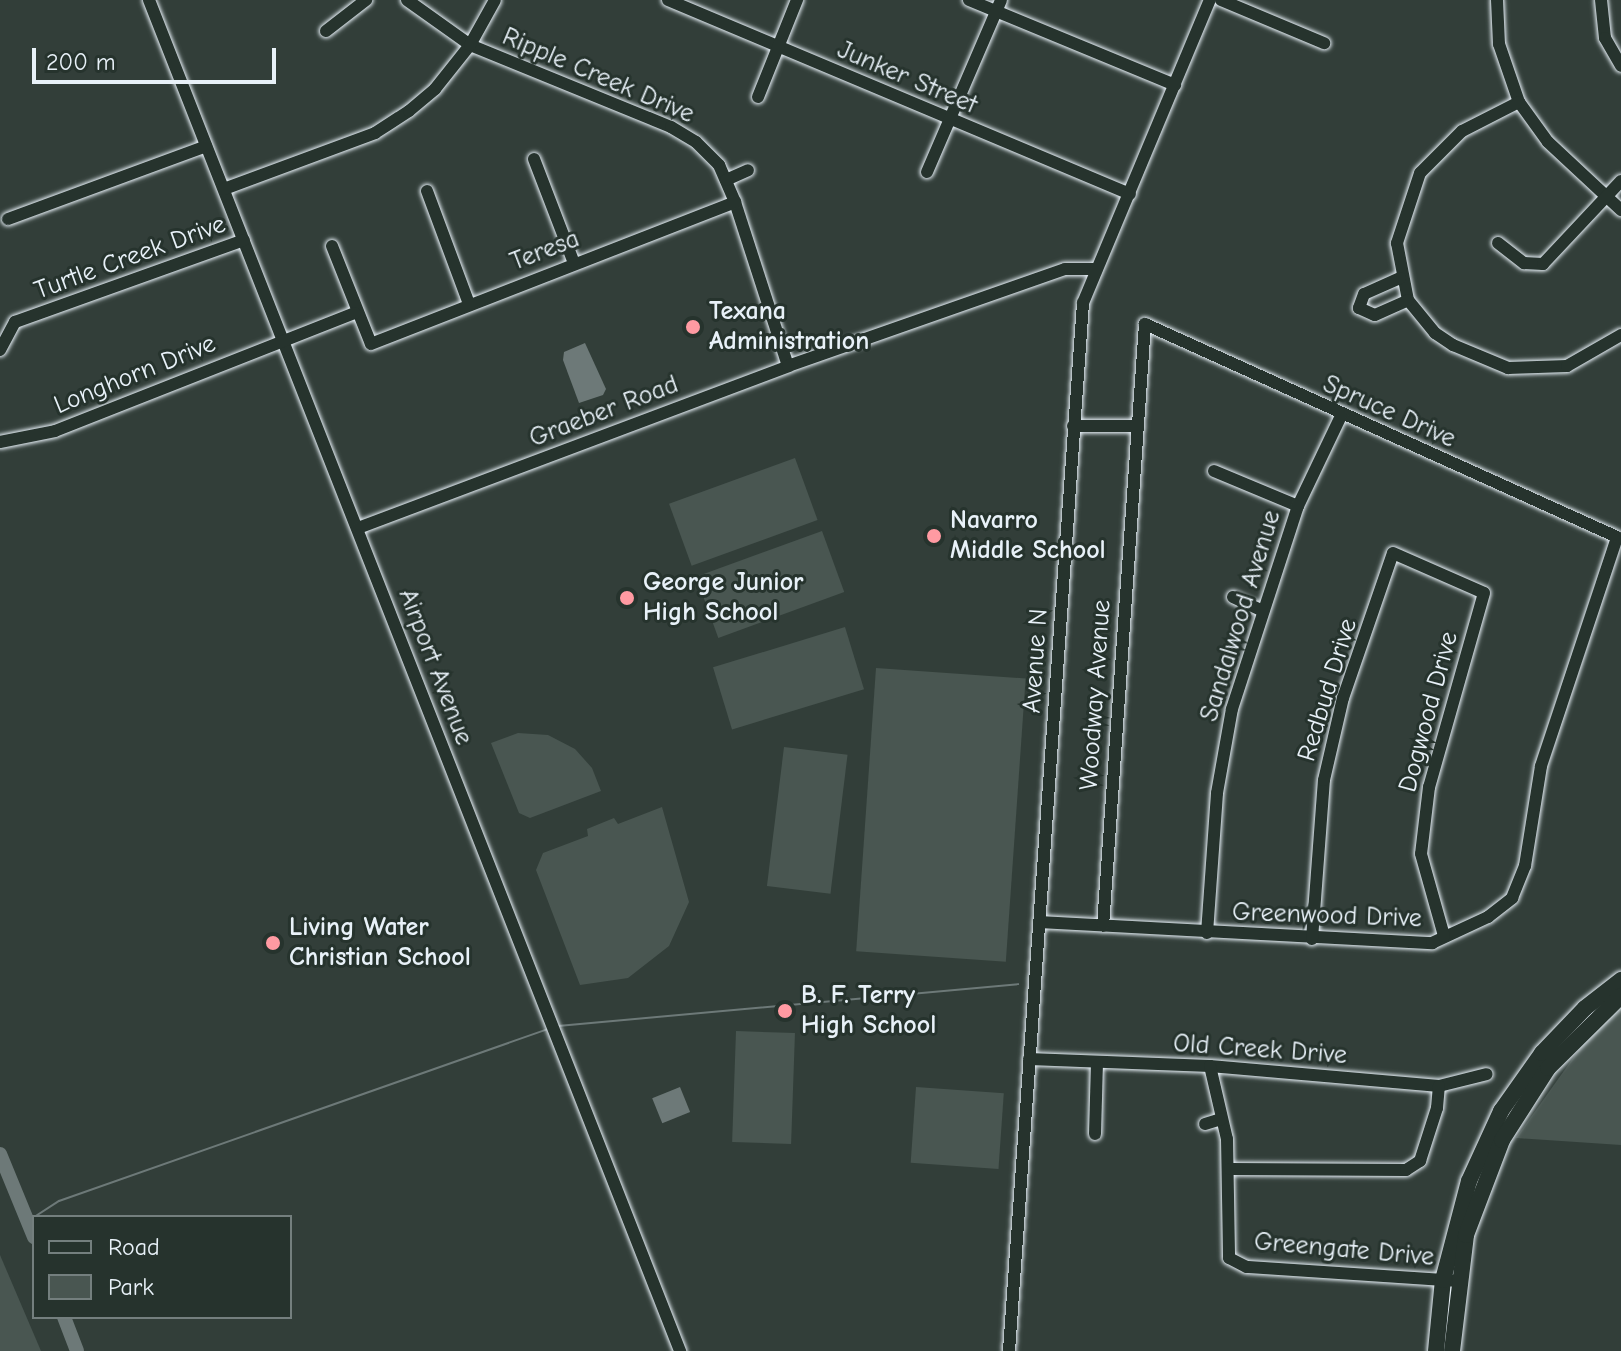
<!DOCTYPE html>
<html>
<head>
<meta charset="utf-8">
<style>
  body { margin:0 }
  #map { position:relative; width:1621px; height:1351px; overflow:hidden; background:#323e39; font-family:"Comic Neue",sans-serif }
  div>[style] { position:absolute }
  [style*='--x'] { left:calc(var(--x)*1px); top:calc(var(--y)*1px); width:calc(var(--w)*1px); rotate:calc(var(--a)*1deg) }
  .green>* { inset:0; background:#495651; transform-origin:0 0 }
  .water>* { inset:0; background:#6d7978; transform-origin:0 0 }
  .stream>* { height:2px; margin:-1px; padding:0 1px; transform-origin:1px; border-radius:1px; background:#6d7978 }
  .river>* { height:14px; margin:-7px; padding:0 7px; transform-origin:7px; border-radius:7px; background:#6d7978 }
  .roads { filter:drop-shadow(0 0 2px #e8f1f8) drop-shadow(0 0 2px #e8f1f8) }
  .minor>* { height:12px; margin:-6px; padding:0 6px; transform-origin:6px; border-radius:6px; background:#26332d }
  .major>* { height:16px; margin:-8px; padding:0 8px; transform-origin:8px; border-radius:8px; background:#26332d }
  .dots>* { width:22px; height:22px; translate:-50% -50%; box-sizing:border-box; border:4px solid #26332d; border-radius:50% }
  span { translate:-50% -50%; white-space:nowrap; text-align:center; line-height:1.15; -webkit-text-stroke:6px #26332d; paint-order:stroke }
  .street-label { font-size:26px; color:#e8f1f8 }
  .poi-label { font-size:26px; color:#e8f1f8; font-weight:700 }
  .left { translate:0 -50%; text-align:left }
  .legend { position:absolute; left:32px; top:1215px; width:260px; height:104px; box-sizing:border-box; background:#26332d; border:2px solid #747f7e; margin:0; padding:10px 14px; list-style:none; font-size:24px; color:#e8f1f8 }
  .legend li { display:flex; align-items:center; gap:16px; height:40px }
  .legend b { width:40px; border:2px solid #747f7e }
  .scale { position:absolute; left:32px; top:48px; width:244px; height:36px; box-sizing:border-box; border:4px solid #e8f1f8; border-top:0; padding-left:10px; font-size:24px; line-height:28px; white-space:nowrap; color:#e8f1f8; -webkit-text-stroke:6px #26332d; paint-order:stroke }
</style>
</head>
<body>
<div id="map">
  <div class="green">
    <i style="left:795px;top:458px;width:66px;height:134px;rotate:70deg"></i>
    <i style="left:822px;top:531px;width:65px;height:134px;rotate:70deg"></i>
    <i style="left:845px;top:627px;width:65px;height:138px;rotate:73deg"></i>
    <i style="left:876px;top:668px;width:150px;height:284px;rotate:4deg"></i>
    <i style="clip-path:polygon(518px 733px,548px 735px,575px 749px,592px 768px,601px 791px,530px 818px,519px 813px,491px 743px)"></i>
    <i style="left:784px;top:747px;width:64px;height:140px;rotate:7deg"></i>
    <i style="clip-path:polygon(662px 807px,689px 902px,669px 946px,628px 978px,580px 985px,536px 870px,543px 853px,588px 836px,587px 829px,614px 818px,618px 824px)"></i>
    <i style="clip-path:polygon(1621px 1009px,1621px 1145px,1516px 1138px,1591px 1033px)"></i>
    <i style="left:736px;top:1031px;width:59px;height:111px;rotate:2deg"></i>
    <i style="left:916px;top:1087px;width:88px;height:76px;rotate:4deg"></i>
    <i style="clip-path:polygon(0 1255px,41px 1351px,0 1351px)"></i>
  </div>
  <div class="water">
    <i style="clip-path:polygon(585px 343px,606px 389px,603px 395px,579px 403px,563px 360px,564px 352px)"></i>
    <i style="left:680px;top:1087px;width:27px;height:30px;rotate:68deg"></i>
  </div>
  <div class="stream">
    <i style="--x:558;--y:1026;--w:462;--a:-5.2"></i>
    <i style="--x:28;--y:1221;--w:37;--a:-33"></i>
    <i style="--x:59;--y:1201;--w:518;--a:-19.38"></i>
  </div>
  <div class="river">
    <i style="--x:0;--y:1154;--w:90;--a:67.7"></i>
    <i style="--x:64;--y:1317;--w:36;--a:69"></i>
  </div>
  <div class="roads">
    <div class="minor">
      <i style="--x:149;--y:0;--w:1452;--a:68.54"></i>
      <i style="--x:407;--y:0;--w:77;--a:35.5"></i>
      <i style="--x:470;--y:45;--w:217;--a:22.2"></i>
      <i style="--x:671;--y:127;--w:29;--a:31"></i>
      <i style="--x:696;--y:142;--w:33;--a:45"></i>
      <i style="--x:719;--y:165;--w:40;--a:66.6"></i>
      <i style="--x:735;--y:202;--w:172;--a:72.1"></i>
      <i style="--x:668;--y:0;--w:501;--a:22.78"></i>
      <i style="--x:969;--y:0;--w:223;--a:22.4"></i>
      <i style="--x:1221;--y:0;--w:112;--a:22.7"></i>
      <i style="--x:1497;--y:0;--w:44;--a:87.4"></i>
      <i style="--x:1499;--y:44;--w:61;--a:71"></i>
      <i style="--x:1519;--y:102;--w:49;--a:54.1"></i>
      <i style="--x:1548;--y:142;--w:100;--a:43"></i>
      <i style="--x:1601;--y:0;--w:38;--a:84"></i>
      <i style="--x:1605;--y:38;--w:32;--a:60"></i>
      <i style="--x:326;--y:31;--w:51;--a:-37.8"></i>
      <i style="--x:758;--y:97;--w:105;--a:-68.1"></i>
      <i style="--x:1519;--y:102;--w:64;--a:153"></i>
      <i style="--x:1462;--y:131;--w:59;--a:135"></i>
      <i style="--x:1420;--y:173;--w:74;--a:108.2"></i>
      <i style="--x:1397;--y:243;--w:58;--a:79.1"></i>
      <i style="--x:1408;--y:300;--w:43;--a:50.7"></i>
      <i style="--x:1435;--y:333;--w:22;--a:34"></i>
      <i style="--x:1453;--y:345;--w:60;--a:22.7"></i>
      <i style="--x:1508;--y:368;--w:59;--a:-1.9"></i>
      <i style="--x:1567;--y:366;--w:62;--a:-29.9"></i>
      <i style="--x:534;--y:159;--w:111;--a:69"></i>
      <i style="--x:927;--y:172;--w:187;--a:-66.7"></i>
      <i style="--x:726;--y:180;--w:24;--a:-24"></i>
      <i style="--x:224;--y:189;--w:161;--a:-20.3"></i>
      <i style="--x:375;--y:133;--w:40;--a:-32.9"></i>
      <i style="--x:409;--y:111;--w:34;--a:-40"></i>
      <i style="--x:435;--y:89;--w:56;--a:-51.5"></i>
      <i style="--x:470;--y:45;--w:51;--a:-60.9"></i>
      <i style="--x:427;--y:191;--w:121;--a:69.6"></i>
      <i style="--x:8;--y:219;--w:211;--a:-20.2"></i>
      <i style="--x:1498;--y:243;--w:33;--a:38"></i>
      <i style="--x:1524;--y:263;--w:19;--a:3"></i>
      <i style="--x:1543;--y:264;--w:114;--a:-46.8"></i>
      <i style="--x:332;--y:246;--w:105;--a:68.3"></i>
      <i style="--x:371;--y:344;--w:391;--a:-21.3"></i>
      <i style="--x:1400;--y:278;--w:39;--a:156"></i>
      <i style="--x:1364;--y:294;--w:15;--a:110"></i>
      <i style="--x:1359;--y:308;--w:17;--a:24"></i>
      <i style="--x:1375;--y:315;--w:36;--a:-24"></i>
      <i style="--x:0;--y:350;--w:32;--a:-62"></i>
      <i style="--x:15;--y:322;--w:243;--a:-19.7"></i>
      <i style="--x:1073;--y:426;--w:61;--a:0"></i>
      <i style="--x:0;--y:442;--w:56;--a:-11.3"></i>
      <i style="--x:55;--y:431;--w:322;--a:-21.5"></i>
      <i style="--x:1214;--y:471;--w:91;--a:22.6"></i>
      <i style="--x:358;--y:528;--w:460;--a:-20.6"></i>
      <i style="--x:788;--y:366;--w:293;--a:-19.3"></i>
      <i style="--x:1065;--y:269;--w:30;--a:0"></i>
      <i style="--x:1233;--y:597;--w:31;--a:25"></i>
      <i style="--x:1039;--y:922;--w:394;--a:3.1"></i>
      <i style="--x:1432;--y:943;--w:62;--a:-24.9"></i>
      <i style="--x:1488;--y:917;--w:31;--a:-38"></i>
      <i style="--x:1512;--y:898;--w:35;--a:-68"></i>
      <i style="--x:1525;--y:866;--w:101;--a:-80.9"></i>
      <i style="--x:1541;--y:766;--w:241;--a:-71.6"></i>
      <i style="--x:1617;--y:537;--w:518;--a:-155.71"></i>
      <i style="--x:1145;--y:324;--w:603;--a:93.99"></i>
      <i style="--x:1207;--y:933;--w:140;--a:-85.9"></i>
      <i style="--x:1217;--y:793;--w:85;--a:-79.9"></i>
      <i style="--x:1232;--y:709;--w:213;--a:-72"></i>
      <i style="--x:1298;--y:506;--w:100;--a:-64.5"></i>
      <i style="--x:1312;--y:939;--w:159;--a:-85.7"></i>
      <i style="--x:1324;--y:780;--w:84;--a:-77"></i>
      <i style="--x:1343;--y:698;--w:153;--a:-71"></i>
      <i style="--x:1393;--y:553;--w:99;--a:23.7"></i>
      <i style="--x:1484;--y:593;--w:202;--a:105.8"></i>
      <i style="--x:1429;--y:787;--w:67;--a:96.8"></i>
      <i style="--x:1421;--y:854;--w:85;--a:74.3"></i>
      <i style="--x:1029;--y:1059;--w:181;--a:2.2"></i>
      <i style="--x:1210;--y:1066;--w:230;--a:5"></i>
      <i style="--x:1439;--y:1086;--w:49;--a:-14"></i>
      <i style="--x:1210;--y:1066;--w:75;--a:76.9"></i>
      <i style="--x:1227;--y:1139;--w:119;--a:89"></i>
      <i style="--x:1229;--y:1258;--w:20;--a:27"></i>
      <i style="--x:1247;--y:1267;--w:210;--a:3.8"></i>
      <i style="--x:1205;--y:1124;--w:17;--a:-17"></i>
      <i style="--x:1095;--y:1134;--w:70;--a:-88.4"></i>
      <i style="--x:1230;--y:1169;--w:176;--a:0.3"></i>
      <i style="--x:1406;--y:1170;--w:17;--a:-33"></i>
      <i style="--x:1420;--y:1161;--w:56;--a:-72.2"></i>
      <i style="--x:1437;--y:1108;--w:22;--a:-85"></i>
      <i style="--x:1009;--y:1351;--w:1051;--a:-85.96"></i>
      <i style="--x:1083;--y:303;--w:329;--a:-67.3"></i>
    </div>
    <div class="major">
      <i style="--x:1436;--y:1351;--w:71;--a:-84.4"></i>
      <i style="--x:1443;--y:1280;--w:102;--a:-75.3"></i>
      <i style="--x:1469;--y:1181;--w:77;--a:-65.4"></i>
      <i style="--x:1501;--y:1111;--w:71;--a:-54.7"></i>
      <i style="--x:1542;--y:1053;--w:62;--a:-46.3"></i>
      <i style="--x:1585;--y:1008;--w:46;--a:-37.9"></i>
      <i style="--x:1452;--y:1351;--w:117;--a:-83.1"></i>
      <i style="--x:1466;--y:1235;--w:102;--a:-69.2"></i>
      <i style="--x:1502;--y:1140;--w:85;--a:-57.4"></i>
      <i style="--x:1548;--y:1068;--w:103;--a:-44.6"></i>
    </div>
  </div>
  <div class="dots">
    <i style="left:693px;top:327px;background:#ff9aa2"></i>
    <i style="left:934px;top:536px;background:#ff9aa2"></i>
    <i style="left:627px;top:598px;background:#ff9aa2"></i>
    <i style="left:273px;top:943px;background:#ff9aa2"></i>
    <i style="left:785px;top:1011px;background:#ff9aa2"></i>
  </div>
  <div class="street-label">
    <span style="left:598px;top:76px;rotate:23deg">Ripple Creek Drive</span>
    <span style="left:907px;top:78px;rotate:23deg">Junker Street</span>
    <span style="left:545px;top:251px;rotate:-21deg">Teresa</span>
    <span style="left:130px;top:258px;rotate:-20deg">Turtle Creek Drive</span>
    <span style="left:135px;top:375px;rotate:-22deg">Longhorn Drive</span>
    <span style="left:604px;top:412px;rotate:-21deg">Graeber Road</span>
    <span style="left:1389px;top:412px;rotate:24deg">Spruce Drive</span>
    <span style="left:1241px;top:616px;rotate:-73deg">Sandalwood Avenue</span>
    <span style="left:1036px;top:661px;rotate:-86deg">Avenue N</span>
    <span style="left:435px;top:667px;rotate:69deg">Airport Avenue</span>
    <span style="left:1328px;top:690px;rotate:-73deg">Redbud Drive</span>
    <span style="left:1096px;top:695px;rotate:-86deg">Woodway Avenue</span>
    <span style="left:1429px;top:712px;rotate:-75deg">Dogwood Drive</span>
    <span style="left:1327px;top:916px;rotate:2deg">Greenwood Drive</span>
    <span style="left:1260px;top:1050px;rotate:4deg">Old Creek Drive</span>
    <span style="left:1344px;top:1250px;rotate:5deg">Greengate Drive</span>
  </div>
  <div class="poi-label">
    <span class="left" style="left:709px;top:327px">Texana<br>Administration</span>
    <span class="left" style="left:950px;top:536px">Navarro<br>Middle School</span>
    <span class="left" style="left:643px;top:598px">George Junior<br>High School</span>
    <span class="left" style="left:289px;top:943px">Living Water<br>Christian School</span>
    <span class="left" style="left:801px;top:1011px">B. F. Terry<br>High School</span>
  </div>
  <ul class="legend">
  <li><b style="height:10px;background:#26332d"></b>Road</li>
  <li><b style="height:22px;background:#495651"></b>Park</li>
  </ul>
  <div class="scale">200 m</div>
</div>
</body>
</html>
